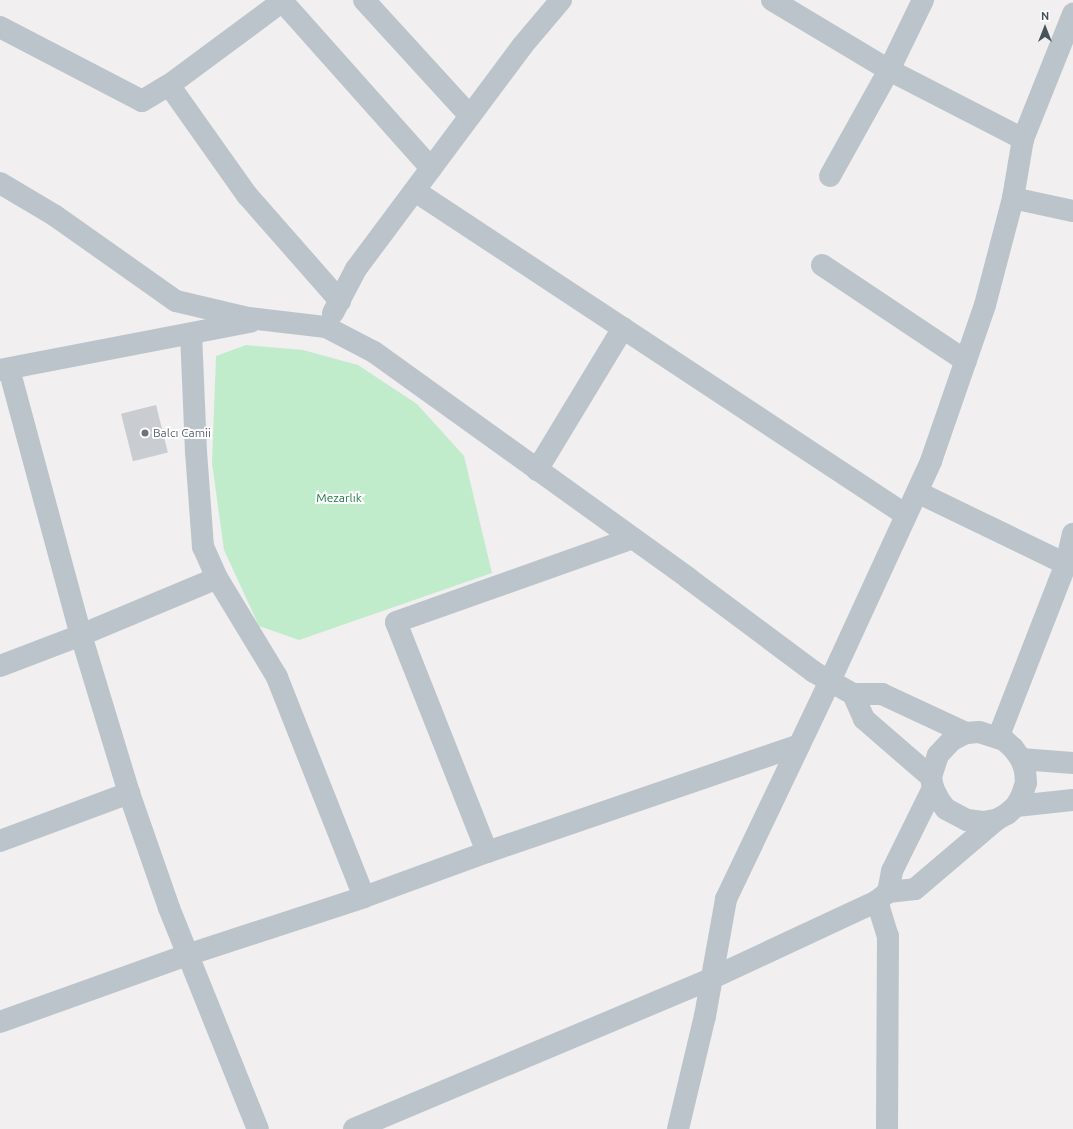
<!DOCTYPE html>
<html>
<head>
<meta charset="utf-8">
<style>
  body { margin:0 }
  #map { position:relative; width:1073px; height:1129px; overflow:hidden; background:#f1efef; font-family:Ubuntu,sans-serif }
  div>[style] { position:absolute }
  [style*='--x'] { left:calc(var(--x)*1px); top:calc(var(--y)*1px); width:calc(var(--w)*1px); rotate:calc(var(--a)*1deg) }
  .green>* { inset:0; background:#c0eccc }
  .building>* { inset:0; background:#c9ccd1; transform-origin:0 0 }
  .minor>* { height:22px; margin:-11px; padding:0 11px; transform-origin:11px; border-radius:11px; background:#bbc4cb }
  .dots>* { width:11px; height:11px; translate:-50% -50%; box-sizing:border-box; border:2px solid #fff; border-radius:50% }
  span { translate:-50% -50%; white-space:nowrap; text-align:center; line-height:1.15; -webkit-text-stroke:4px #fff; paint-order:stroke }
  .worship-label { font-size:12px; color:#5b616d }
  .left { translate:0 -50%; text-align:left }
  .park-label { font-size:12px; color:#1d7841 }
  .north { position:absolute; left:1025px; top:8px; width:40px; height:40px; -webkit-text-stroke:3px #fff; paint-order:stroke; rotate:0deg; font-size:11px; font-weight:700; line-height:16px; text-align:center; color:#48545b }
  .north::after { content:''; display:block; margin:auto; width:14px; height:18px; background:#48545b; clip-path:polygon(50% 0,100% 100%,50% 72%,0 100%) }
</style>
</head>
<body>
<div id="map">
  <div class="green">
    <i style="clip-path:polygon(246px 345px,303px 350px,358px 365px,417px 404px,464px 456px,492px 573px,299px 640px,259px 626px,224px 550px,212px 463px,216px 356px)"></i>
  </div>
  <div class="building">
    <i style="left:156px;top:405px;width:49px;height:36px;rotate:76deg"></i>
  </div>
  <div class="minor">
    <i style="--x:284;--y:0;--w:143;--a:143.5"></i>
    <i style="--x:169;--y:85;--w:135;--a:54.7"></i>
    <i style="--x:247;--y:195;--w:141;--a:48.7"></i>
    <i style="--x:364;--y:0;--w:157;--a:47.6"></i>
    <i style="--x:772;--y:0;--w:136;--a:30.9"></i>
    <i style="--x:889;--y:70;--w:151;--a:27.2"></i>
    <i style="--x:282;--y:1;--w:224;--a:48.3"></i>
    <i style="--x:0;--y:27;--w:160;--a:27.5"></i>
    <i style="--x:142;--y:101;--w:31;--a:-31"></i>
    <i style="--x:830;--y:176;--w:121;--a:-60.9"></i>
    <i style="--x:889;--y:70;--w:78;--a:-64.1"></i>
    <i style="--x:0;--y:183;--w:63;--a:30.7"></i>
    <i style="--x:54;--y:215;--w:149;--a:35.2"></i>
    <i style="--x:176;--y:301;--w:74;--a:13.3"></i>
    <i style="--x:248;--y:318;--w:79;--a:6.6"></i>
    <i style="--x:326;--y:327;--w:54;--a:27.5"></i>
    <i style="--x:374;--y:352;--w:387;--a:35.7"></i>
    <i style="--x:688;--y:578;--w:157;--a:36.7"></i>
    <i style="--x:814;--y:672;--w:45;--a:29.4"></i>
    <i style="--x:853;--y:694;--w:29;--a:0"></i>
    <i style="--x:882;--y:694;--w:93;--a:24.9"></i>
    <i style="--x:415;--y:191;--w:588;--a:33.42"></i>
    <i style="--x:1013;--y:198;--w:61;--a:12.2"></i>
    <i style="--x:822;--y:265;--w:173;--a:33.7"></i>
    <i style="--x:333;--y:313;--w:50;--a:-62.4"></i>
    <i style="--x:356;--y:269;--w:279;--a:-53.3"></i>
    <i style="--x:523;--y:45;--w:59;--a:-49.8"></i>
    <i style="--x:9;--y:369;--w:276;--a:74.9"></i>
    <i style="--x:81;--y:635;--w:165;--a:73.1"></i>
    <i style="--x:129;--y:793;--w:122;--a:70.8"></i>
    <i style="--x:169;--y:908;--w:238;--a:68.1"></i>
    <i style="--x:0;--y:370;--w:255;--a:-10.9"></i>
    <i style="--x:537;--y:470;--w:166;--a:-58.8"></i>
    <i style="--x:917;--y:492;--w:165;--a:25.8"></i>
    <i style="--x:1066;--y:564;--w:7;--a:0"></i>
    <i style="--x:0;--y:666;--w:87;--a:-20.9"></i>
    <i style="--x:81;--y:635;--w:147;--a:-22.7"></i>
    <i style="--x:853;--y:694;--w:27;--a:66"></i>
    <i style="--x:864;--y:719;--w:89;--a:40.9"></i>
    <i style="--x:998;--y:738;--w:187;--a:-68.7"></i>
    <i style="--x:1066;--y:564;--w:31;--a:-77"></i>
    <i style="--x:1021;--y:759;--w:52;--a:4.4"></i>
    <i style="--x:1016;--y:806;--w:13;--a:-61"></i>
    <i style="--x:1022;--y:795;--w:13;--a:-72"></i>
    <i style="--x:1026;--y:783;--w:13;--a:-94"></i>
    <i style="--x:1025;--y:770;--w:12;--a:-110"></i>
    <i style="--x:1021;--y:759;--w:14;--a:-126"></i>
    <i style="--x:1013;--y:748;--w:12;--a:-138"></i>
    <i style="--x:1004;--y:740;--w:26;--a:-162"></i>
    <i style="--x:979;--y:732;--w:13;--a:176"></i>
    <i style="--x:966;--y:733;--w:16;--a:153"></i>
    <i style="--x:952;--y:740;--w:21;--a:133"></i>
    <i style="--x:938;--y:755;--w:23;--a:108"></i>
    <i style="--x:931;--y:777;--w:11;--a:80"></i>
    <i style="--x:933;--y:788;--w:13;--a:63"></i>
    <i style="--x:939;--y:800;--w:11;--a:52"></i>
    <i style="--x:946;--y:809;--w:24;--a:28"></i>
    <i style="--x:967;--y:820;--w:16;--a:7"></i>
    <i style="--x:983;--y:822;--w:13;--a:-9"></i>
    <i style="--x:996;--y:820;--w:13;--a:-29"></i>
    <i style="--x:1007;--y:814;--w:12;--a:-42"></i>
    <i style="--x:1016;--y:806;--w:57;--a:-6"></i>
    <i style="--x:0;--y:841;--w:138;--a:-20.4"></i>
    <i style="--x:487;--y:852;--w:247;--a:-111.6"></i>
    <i style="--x:396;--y:622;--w:251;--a:-19.5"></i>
    <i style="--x:888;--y:892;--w:21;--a:-79"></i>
    <i style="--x:892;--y:871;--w:93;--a:-63.7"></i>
    <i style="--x:364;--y:897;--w:131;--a:-20.1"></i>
    <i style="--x:487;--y:852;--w:330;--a:-18.9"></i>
    <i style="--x:877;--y:901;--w:37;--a:73"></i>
    <i style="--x:888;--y:936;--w:193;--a:90.3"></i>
    <i style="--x:0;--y:1022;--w:199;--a:-19.7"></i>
    <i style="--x:187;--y:955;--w:186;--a:-18.1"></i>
    <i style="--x:364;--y:897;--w:237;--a:-111.6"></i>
    <i style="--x:277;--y:677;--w:116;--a:-121.2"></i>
    <i style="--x:217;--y:578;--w:34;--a:-114"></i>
    <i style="--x:203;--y:547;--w:95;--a:-94.2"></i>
    <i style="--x:196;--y:452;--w:118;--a:-92.4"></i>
    <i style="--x:354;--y:1129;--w:386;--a:-22.8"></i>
    <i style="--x:710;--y:979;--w:184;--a:-25"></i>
    <i style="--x:877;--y:901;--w:14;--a:-39"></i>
    <i style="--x:888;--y:892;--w:27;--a:-6"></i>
    <i style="--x:915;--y:889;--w:106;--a:-40.4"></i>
    <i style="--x:678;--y:1129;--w:116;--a:-76.6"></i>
    <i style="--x:705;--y:1016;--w:119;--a:-79.8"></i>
    <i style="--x:726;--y:899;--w:242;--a:-64.5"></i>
    <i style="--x:830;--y:681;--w:242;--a:-65.3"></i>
    <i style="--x:931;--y:461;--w:165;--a:-70.9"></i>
    <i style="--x:985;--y:305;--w:111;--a:-75.3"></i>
    <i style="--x:1013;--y:198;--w:60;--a:-80.4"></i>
    <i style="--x:1023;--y:139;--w:135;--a:-68.2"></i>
  </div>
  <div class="dots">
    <i style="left:145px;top:433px;background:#6b7280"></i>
  </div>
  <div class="worship-label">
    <span class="left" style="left:153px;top:433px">Balcı Camii</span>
  </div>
  <div class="park-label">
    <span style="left:339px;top:498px">Mezarlık</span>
  </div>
  <div class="north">N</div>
</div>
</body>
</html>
